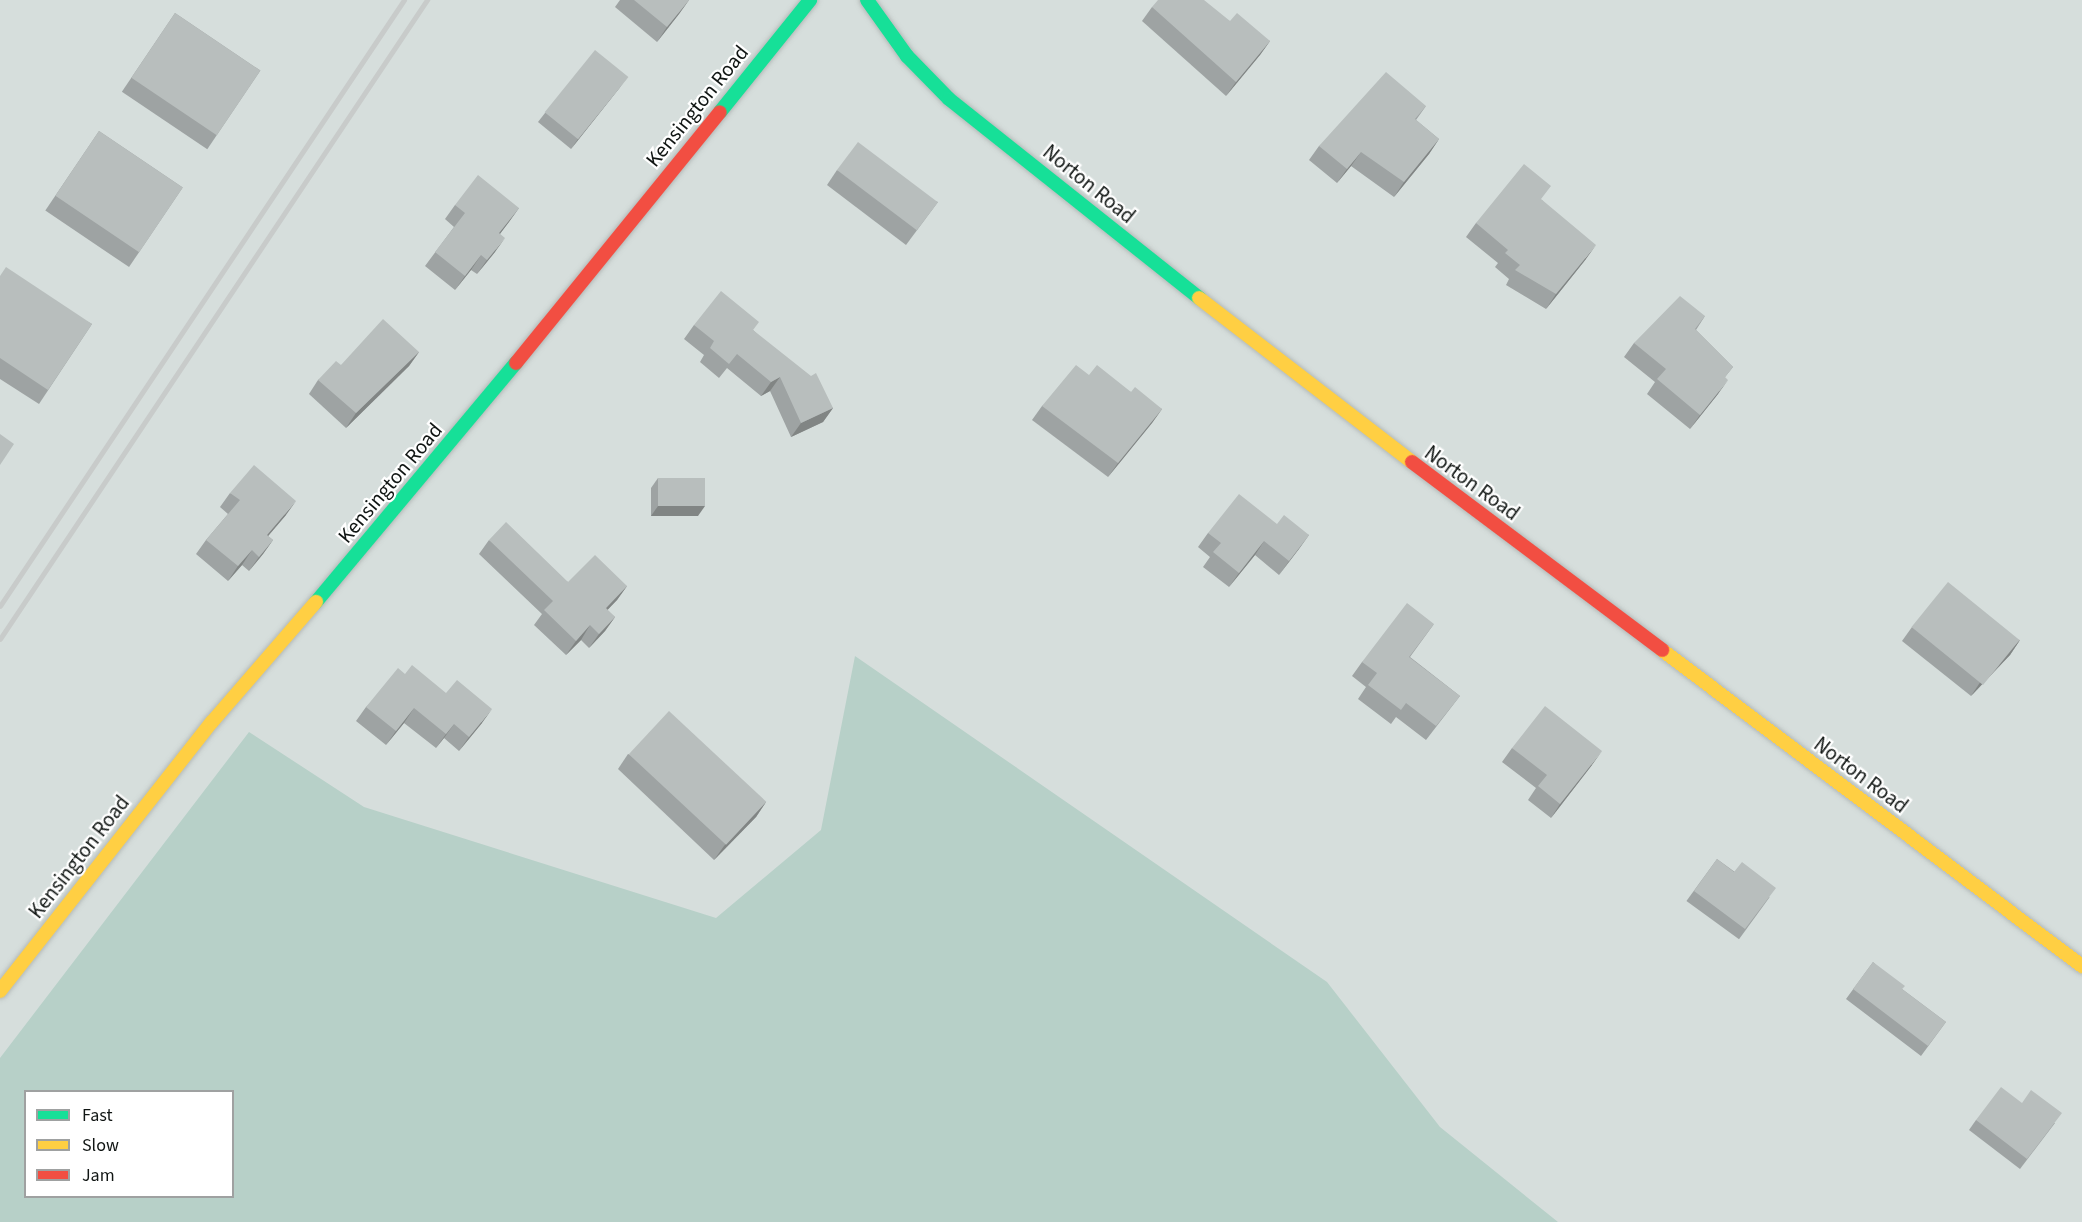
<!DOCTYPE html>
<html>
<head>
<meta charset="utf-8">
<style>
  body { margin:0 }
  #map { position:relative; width:2082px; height:1222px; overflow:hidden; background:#d6dedc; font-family:"Source Sans 3",sans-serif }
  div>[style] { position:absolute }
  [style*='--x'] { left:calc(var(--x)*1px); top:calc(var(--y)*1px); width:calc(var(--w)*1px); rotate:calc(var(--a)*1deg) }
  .green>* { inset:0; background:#b7d0c8 }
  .roads { filter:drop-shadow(0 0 2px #b4bab8) drop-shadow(0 0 2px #b4bab8) }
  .fast>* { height:14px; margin:-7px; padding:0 7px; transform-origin:7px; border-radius:7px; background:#16e098 }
  .slow>* { height:14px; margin:-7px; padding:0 7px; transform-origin:7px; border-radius:7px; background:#ffcf43 }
  .jam>* { height:14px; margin:-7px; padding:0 7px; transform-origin:7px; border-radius:7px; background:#f24e42 }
  .rail>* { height:4.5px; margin:-2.25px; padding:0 2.25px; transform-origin:2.25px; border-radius:2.25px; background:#c8cbca }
  .wall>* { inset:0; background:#9ea3a3; transform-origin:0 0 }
  .shaded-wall>* { inset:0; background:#818584 }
  .building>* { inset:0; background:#b8bebd; transform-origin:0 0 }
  span { translate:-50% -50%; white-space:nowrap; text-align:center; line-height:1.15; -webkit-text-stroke:4.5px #fff; paint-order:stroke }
  .street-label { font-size:21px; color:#101513 }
  .legend { position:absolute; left:24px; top:1090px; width:210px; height:108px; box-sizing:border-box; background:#fff; border:2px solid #9fa1a1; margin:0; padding:8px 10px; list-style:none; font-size:18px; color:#101513 }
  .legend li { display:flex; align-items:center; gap:12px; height:30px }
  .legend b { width:30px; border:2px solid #9fa1a1 }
</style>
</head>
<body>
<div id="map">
  <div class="green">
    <i style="clip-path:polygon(evenodd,855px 656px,1327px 982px,1440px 1127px,1558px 1222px,0 1222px,0 1058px,249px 732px,364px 807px,716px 918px,821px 830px,855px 656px,26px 1092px,232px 1092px,232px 1196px,26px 1196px,26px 1092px)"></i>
  </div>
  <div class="roads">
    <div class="fast">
      <i style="--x:867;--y:0;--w:69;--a:54.5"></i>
      <i style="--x:907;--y:56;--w:60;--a:45.7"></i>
      <i style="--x:949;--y:99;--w:320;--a:38.5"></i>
      <i style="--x:720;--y:112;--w:144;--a:-51.2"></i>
      <i style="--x:316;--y:602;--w:312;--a:-50.1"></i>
    </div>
    <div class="slow">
      <i style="--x:1199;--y:298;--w:269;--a:37.6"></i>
      <i style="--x:1662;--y:650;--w:526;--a:36.96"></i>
      <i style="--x:0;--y:991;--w:342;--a:-51.8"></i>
      <i style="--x:212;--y:722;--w:159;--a:-49.1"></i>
    </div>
    <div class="jam">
      <i style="--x:516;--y:363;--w:323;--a:-50.9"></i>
      <i style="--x:1412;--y:462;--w:313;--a:36.9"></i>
    </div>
  </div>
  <div class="rail">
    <i style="--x:0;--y:606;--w:728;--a:-56.31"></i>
    <i style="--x:0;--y:639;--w:769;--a:-56.25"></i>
  </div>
  <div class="wall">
    <i style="clip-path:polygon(620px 0,689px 0,679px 14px,657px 42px,615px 7px)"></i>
    <i style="clip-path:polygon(1152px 7px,1230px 21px,1270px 41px,1260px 55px,1226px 96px,1142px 21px)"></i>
    <i style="left:175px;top:13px;width:103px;height:95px;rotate:34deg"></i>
    <i style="clip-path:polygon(621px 86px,571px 149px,538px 122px,545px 113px)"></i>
    <i style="clip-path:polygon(1426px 106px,1416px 120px,1439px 139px,1429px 154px,1394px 197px,1351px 166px,1337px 183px,1309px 160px,1319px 146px)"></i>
    <i style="left:99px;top:131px;width:101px;height:96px;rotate:34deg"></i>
    <i style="clip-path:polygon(837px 170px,938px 202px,906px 245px,827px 185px)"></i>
    <i style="clip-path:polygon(1542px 200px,1586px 259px,1546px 309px,1506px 285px,1509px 279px,1495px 267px,1498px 263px,1466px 237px,1476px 223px)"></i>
    <i style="clip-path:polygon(455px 205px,519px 208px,500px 234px,495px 252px,477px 274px,471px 270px,455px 290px,425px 266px,454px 227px,445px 219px)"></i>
    <i style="clip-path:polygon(0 276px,92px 324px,39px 404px,0 379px)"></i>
    <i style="clip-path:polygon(1705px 316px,1696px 330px,1733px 367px,1725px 377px,1718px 394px,1690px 429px,1647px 394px,1655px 382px,1624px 357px,1634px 343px)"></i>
    <i style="clip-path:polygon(694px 325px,753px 330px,833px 408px,823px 422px,791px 437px,770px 391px,761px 396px,727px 368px,719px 378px,700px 362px,704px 355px,684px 339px)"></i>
    <i style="clip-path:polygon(419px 352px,409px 366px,346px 428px,309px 394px,318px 380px,341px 365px)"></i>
    <i style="clip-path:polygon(1089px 375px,1131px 392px,1162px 409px,1152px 423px,1108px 477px,1032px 420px,1042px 406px)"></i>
    <i style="clip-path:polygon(658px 478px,698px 516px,651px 516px,651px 488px)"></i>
    <i style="clip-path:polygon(230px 493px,286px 515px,268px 536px,273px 540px,263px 554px,249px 571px,242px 565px,228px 581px,196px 554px,206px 540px,228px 514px,220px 507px)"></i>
    <i style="clip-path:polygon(1277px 524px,1309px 535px,1279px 575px,1255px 555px,1229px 587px,1203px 567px,1210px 557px,1198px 547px,1208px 533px)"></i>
    <i style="clip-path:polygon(489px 540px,568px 582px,627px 586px,617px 600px,607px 610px,615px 617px,605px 631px,589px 648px,581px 640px,566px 655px,534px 625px,542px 614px,479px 554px)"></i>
    <i style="clip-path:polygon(1434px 624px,1410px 657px,1460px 696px,1426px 740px,1396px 717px,1391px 724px,1358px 699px,1366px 687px,1352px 676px,1362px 662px)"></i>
    <i style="clip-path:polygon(1912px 627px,2020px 640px,2010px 655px,1971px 696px,1902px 641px)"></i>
    <i style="clip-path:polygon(405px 674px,482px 723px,459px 751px,444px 738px,436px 748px,404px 723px,386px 745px,356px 721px,366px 707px)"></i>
    <i style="clip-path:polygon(1512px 748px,1592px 765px,1551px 818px,1528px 800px,1536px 788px,1502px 762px)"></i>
    <i style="clip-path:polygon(628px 754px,766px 802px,756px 817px,714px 860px,618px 769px)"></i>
    <i style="left:1717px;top:859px;width:65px;height:52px;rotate:36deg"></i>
    <i style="clip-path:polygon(1873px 962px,1902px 989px,1946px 1022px,1921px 1056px,1846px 999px)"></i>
    <i style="clip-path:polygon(1976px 1120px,2055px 1123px,2020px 1169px,1969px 1130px)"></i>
  </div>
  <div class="shaded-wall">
    <i style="clip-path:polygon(689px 0,679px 14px,657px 42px,667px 27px)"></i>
    <i style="clip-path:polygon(1270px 41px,1260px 55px,1226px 96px,1236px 82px)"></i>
    <i style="clip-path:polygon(628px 77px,621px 86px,571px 149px,578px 139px)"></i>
    <i style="clip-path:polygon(1439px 139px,1429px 154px,1394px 197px,1404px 182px)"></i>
    <i style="clip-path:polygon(1361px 152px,1351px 166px,1337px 183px,1347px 169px)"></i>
    <i style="clip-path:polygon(519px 208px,509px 222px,489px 248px,499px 233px)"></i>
    <i style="clip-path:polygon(505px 238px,495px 252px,477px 274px,487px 260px)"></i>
    <i style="clip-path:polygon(1596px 245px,1586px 259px,1546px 309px,1556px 294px)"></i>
    <i style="clip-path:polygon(481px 255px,471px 270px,455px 290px,465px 276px)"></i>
    <i style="clip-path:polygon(419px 352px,409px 366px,346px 428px,356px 413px)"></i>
    <i style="clip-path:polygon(780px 377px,770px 391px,761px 396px,771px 382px)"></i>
    <i style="clip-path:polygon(1728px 380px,1718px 394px,1690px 429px,1700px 415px)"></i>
    <i style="clip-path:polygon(833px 408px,823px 422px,791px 437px,801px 423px)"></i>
    <i style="clip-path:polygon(1162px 409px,1152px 423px,1108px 477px,1118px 463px)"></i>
    <i style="clip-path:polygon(296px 501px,286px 515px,257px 549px,267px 535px)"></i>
    <i style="clip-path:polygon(658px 506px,705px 506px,698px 516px,651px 516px)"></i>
    <i style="clip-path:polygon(1309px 535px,1299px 549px,1279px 575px,1289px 561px)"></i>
    <i style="clip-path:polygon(273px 540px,263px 554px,249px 571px,259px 557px)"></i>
    <i style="clip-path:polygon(1264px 541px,1255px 555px,1229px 587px,1239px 573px)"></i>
    <i style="clip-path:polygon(252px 550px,242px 565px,228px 581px,238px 566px)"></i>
    <i style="clip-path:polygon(627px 586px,617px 600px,596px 622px,606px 608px)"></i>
    <i style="clip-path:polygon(615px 617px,605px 631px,589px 648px,599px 634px)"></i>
    <i style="clip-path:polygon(590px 625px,581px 640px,566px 655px,576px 641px)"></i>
    <i style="clip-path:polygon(2020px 640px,2010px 655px,1971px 696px,1981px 681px)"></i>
    <i style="clip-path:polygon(414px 708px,404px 723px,386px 745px,396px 731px)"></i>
    <i style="clip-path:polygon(492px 709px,482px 723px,459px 751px,469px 737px)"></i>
    <i style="clip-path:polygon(454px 724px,444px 738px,436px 748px,446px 734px)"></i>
    <i style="clip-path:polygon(1602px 751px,1592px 765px,1551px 818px,1560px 804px)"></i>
    <i style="clip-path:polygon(766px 802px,756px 817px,714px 860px,724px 846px)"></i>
  </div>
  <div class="building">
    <i style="clip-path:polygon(634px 0,689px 0,667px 27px)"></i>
    <i style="clip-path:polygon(1158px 0,1204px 0,1230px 21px,1237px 13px,1270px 41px,1236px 82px,1152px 7px)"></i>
    <i style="left:175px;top:13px;width:103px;height:78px;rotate:34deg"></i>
    <i style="left:595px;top:50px;width:43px;height:80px;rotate:39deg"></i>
    <i style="clip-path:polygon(1386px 72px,1426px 106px,1415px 119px,1439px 139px,1404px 182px,1361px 152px,1347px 169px,1319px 146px)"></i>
    <i style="left:99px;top:131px;width:101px;height:78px;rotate:34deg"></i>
    <i style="left:858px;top:142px;width:100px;height:35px;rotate:37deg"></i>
    <i style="clip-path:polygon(1524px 164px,1551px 186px,1541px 199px,1596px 245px,1556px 294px,1515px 270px,1520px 265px,1505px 253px,1508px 250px,1476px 223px)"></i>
    <i style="clip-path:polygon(478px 175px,519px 208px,499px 233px,505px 238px,487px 260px,481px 255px,465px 276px,435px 252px,465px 213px,455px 205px)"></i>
    <i style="clip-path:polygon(6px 267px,92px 324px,48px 390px,0 358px,0 276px)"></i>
    <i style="clip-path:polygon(721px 291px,759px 322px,753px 330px,811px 376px,816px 373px,833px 408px,801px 423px,780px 377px,771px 382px,737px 354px,729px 364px,710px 348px,714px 341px,694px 325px)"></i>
    <i style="clip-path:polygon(1680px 296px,1705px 316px,1695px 329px,1733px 367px,1725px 377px,1728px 380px,1700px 415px,1657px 379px,1666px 369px,1634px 343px)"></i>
    <i style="clip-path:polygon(383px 319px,419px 352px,356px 413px,318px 380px,336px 361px,341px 365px)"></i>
    <i style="clip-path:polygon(1076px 365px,1089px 375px,1097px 365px,1131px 392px,1135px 387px,1162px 409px,1118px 463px,1042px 406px)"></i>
    <i style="clip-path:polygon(0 434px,14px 444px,0 465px)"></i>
    <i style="clip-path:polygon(254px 465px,296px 501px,267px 535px,273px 540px,259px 557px,252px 550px,238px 566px,206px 540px,240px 500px,230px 493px)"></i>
    <i style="left:658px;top:478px;width:47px;height:28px"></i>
    <i style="clip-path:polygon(1239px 494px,1277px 524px,1284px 515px,1309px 535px,1289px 561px,1264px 541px,1239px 573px,1213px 552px,1221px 543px,1208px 533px)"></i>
    <i style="clip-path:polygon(506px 522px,568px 582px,595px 555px,627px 586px,606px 608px,615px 617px,599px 634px,590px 625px,576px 641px,544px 610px,553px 601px,489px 540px)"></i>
    <i style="left:1948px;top:582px;width:92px;height:58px;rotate:39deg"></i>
    <i style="clip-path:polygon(1407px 603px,1434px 624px,1409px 657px,1460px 696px,1436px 726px,1406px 703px,1401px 710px,1368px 685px,1377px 673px,1362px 662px)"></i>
    <i style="clip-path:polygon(412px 665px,446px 693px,457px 680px,492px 709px,469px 737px,454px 724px,446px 734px,414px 708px,396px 731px,366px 707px,398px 668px,405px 674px)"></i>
    <i style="clip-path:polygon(1545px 706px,1602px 751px,1560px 804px,1538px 786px,1547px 775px,1512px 748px)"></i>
    <i style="left:669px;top:711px;width:133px;height:59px;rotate:43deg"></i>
    <i style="clip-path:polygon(1717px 859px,1734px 872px,1742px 862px,1776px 888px,1745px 929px,1694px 891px)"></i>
    <i style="clip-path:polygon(1873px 962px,1905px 986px,1902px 989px,1946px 1022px,1928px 1046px,1853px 989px)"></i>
    <i style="clip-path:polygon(2001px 1087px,2022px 1103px,2031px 1090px,2062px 1113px,2027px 1159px,1976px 1120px)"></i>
  </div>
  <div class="street-label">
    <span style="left:697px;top:106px;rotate:-51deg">Kensington Road</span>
    <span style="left:1089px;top:184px;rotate:39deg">Norton Road</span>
    <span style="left:390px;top:483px;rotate:-50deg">Kensington Road</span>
    <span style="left:1472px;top:483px;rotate:36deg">Norton Road</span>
    <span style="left:1861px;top:775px;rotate:37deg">Norton Road</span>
    <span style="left:79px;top:857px;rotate:-52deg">Kensington Road</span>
  </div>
  <ul class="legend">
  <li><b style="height:8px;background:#16e098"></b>Fast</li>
  <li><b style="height:8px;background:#ffcf43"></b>Slow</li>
  <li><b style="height:8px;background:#f24e42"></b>Jam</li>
  </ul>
</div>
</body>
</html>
